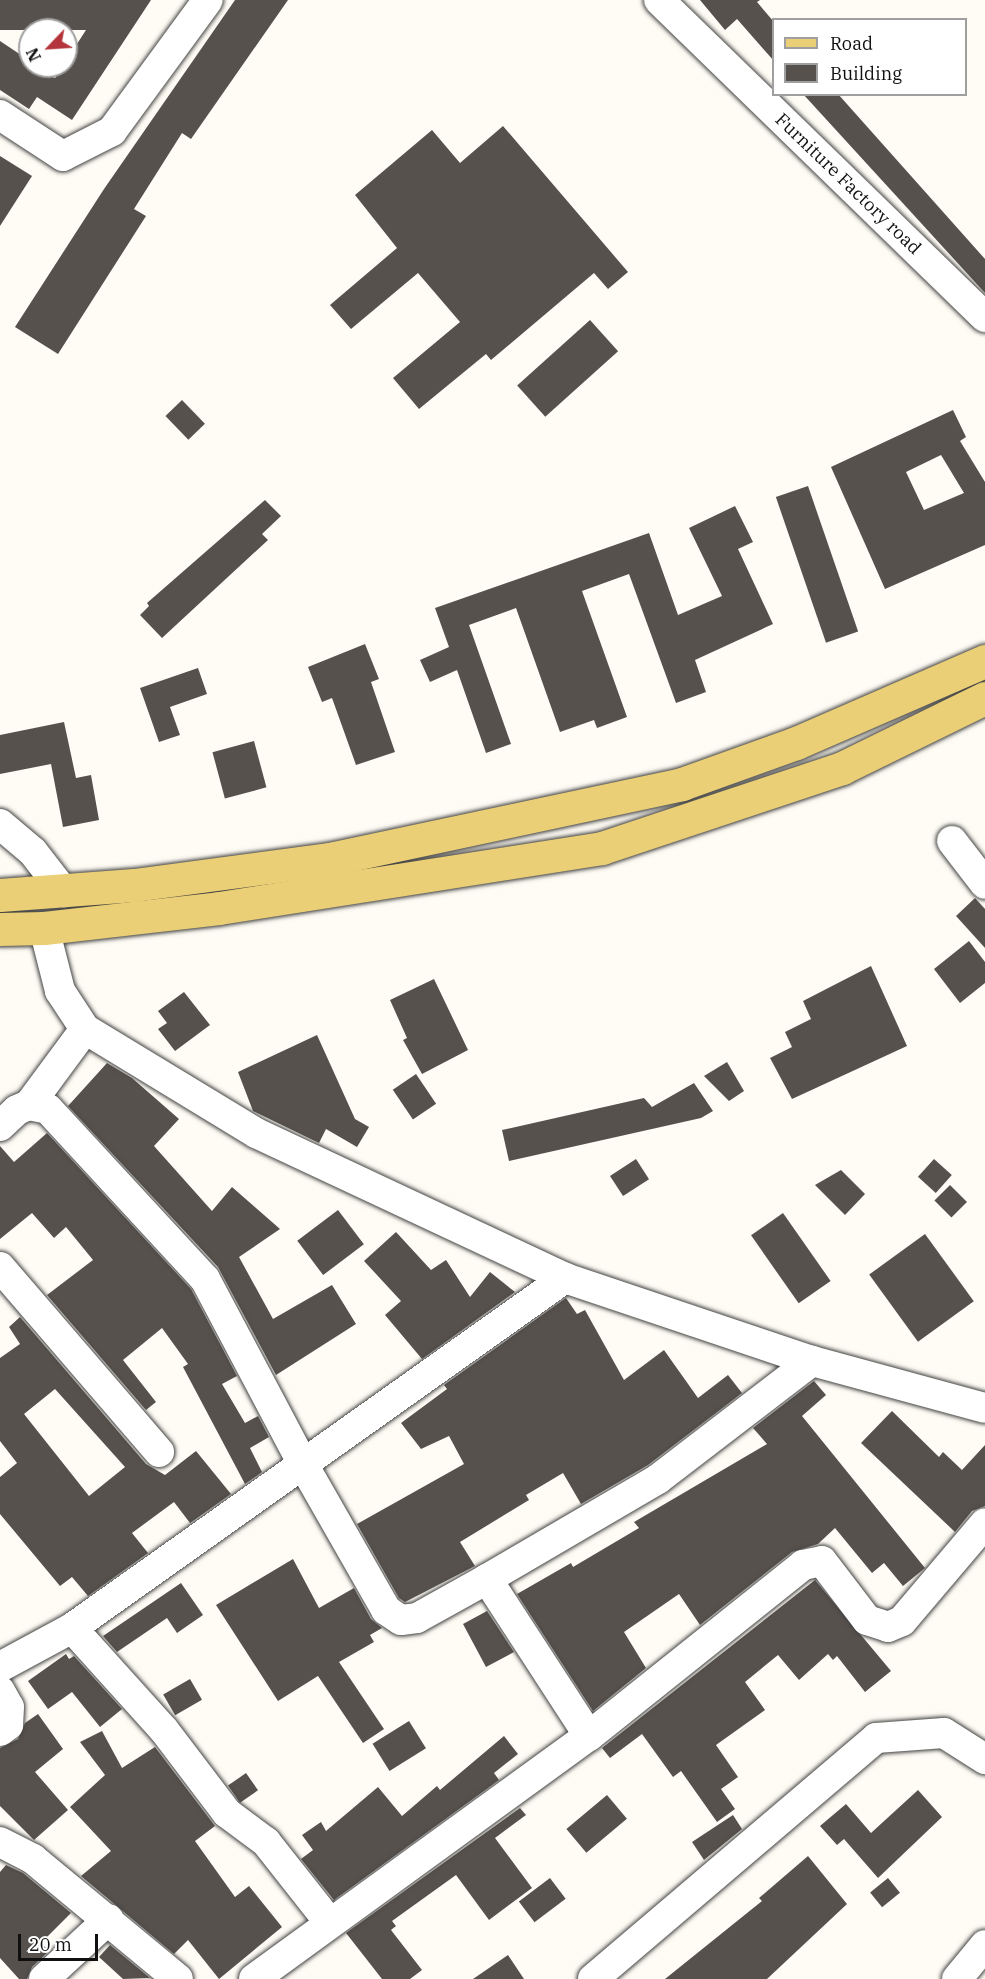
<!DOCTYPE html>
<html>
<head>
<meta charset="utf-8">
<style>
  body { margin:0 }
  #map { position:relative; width:985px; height:1979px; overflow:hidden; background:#fefcf4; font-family:"IBM Plex Serif",serif }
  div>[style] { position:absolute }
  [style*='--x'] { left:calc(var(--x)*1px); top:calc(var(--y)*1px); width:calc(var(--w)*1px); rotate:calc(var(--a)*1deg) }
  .building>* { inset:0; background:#57514d; transform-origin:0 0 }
  .roads { filter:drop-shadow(0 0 2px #434343) drop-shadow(0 0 2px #434343) }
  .street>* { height:30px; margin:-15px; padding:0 15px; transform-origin:15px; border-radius:15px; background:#fff }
  .primary>* { height:33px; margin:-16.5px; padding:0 16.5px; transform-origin:16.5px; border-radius:16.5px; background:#ebcf76 }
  span { translate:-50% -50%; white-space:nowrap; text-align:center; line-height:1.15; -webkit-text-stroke:6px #fff; paint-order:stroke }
  .street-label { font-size:18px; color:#101010 }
  .legend { position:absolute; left:772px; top:18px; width:195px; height:78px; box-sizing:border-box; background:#fff; border:2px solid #9f9f9f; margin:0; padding:8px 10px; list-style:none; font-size:18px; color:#101010 }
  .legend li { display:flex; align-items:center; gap:12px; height:30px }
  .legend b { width:30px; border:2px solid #9f9f9f }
  .north { position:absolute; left:18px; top:18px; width:60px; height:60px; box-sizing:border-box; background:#fff; border:2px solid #9f9f9f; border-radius:50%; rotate:245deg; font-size:16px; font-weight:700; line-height:24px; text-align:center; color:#101010 }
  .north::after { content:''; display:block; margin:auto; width:21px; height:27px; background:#b3343a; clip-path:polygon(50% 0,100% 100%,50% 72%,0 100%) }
  .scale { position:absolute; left:18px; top:1934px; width:80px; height:27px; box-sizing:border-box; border:3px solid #101010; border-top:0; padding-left:8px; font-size:18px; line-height:21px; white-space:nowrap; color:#101010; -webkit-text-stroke:4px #fff; paint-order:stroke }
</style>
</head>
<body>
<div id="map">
  <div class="building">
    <i style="clip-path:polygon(0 0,151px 0,72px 120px,37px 97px,29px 109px,0 90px,0 41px,30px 61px,30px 66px,55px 78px,86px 30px,0 30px)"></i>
    <i style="clip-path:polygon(235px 0,288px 0,191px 139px,182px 133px,134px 209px,146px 216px,58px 354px,15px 327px,104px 189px)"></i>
    <i style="clip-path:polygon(700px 0,760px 0,757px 2px,774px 22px,774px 61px,737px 19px,725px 30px)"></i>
    <i style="clip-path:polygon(803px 94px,838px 94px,985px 259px,985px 293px)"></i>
    <i style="clip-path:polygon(503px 126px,628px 272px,608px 289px,594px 273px,491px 360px,486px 354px,419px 409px,393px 378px,460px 322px,418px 273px,351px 329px,330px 305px,397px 248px,355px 195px,432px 130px,460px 163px)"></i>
    <i style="clip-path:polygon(0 156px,32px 176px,0 226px)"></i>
    <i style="left:590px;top:320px;width:42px;height:98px;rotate:48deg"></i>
    <i style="left:182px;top:400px;width:33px;height:23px;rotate:46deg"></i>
    <i style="clip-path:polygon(evenodd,953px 410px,966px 437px,960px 441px,985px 482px,985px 545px,885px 589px,831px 467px,953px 410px,941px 455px,964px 493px,924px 510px,906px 472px,941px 455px)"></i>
    <i style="left:808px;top:486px;width:154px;height:34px;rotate:71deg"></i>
    <i style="clip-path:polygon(265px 500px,281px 516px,262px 534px,268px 540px,162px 638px,140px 615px,149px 606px,147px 603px)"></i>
    <i style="clip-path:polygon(735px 506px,753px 542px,738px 549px,773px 624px,695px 660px,706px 692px,676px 703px,629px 574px,582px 591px,627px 717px,597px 728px,594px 720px,560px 732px,516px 608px,469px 625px,511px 744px,486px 753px,457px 670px,430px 682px,420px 660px,449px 647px,435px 608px,649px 533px,678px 615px,722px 596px,689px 528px)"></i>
    <i style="clip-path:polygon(365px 644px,379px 679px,371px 682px,395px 752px,356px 765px,332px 698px,322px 702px,308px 667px)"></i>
    <i style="clip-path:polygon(198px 668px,207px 694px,170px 707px,180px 735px,159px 742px,140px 688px)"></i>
    <i style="clip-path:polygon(64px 722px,76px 778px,91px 775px,99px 820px,63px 827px,51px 764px,0 774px,0 735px)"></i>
    <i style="left:254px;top:741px;width:48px;height:43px;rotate:75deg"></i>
    <i style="clip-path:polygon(975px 898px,985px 909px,985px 948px,956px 916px)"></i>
    <i style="clip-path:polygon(969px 941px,985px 962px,985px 983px,960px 1003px,934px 969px)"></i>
    <i style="clip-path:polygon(871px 966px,907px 1046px,792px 1099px,770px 1058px,792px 1047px,785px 1032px,811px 1019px,803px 1001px)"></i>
    <i style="clip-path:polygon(434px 979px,468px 1050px,422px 1074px,403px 1040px,407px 1038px,390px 1000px)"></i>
    <i style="clip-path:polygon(184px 992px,210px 1025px,175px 1051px,158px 1029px,167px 1023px,158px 1011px)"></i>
    <i style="clip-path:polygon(317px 1035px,355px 1119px,369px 1127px,357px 1147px,326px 1129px,319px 1143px,253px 1111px,238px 1072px)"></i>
    <i style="clip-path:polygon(727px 1062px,744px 1091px,729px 1101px,704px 1076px)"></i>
    <i style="clip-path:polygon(107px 1063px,132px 1078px,179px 1119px,154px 1146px,212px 1211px,232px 1187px,280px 1229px,239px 1257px,273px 1319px,332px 1285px,356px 1324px,276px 1375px,218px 1267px,68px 1106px)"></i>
    <i style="left:416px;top:1074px;width:36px;height:28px;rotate:56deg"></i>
    <i style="clip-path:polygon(694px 1083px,713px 1111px,701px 1118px,509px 1161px,502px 1130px,644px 1098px,652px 1107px)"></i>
    <i style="clip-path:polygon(47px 1133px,191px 1289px,237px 1376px,222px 1384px,245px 1423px,258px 1416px,269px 1437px,250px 1448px,262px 1472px,245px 1484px,183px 1367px,188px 1364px,162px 1328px,123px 1360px,156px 1402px,146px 1410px,47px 1295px,93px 1260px,66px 1227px,54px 1238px,32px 1213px,0 1239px,0 1146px,14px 1162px)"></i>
    <i style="left:636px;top:1159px;width:24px;height:31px;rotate:57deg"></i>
    <i style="left:934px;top:1159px;width:24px;height:24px;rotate:42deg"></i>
    <i style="clip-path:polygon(841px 1170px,865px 1194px,845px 1215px,815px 1185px)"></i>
    <i style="left:950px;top:1185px;width:24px;height:22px;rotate:45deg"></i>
    <i style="left:338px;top:1210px;width:43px;height:51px;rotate:53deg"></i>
    <i style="left:783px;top:1213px;width:83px;height:39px;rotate:55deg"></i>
    <i style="clip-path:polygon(396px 1232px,431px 1270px,446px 1260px,470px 1297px,490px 1272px,515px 1292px,422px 1359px,385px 1315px,401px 1301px,364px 1261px)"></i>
    <i style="left:925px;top:1234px;width:83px;height:69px;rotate:54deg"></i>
    <i style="clip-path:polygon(566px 1298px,577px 1314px,585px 1310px,624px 1380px,664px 1350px,698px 1398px,728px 1375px,742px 1393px,648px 1465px,581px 1504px,563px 1473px,526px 1495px,529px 1500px,460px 1542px,475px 1566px,405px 1602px,399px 1598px,357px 1524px,464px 1464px,449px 1436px,421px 1449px,401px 1423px,447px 1389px,444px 1385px)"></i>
    <i style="clip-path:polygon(evenodd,20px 1317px,146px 1464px,165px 1475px,196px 1451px,231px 1494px,190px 1523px,174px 1502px,132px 1533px,148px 1553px,88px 1596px,72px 1577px,60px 1586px,0 1514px,0 1477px,17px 1463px,0 1441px,0 1358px,20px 1344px,9px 1327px,20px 1317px,55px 1389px,125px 1467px,89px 1496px,24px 1414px,55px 1389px)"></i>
    <i style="clip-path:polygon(814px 1381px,826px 1395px,802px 1416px,925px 1568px,903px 1586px,884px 1563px,872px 1573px,835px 1528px,818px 1544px,792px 1552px,700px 1625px,679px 1594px,624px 1632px,646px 1668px,593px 1711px,517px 1594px,571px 1563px,573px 1567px,639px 1528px,634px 1522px,767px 1444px,753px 1428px)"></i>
    <i style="clip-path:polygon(892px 1411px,939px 1457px,943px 1452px,962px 1470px,985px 1445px,985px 1506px,972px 1511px,955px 1532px,861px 1443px)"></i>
    <i style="clip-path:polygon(293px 1559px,319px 1608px,354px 1588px,371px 1619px,382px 1628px,370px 1635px,374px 1642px,339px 1662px,384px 1729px,363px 1743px,318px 1676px,278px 1701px,216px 1605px)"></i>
    <i style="clip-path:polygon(815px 1580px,891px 1671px,865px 1692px,837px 1656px,833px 1660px,828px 1654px,799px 1680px,778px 1655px,745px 1682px,765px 1710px,716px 1745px,738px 1777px,721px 1789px,735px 1809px,717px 1822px,681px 1771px,673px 1777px,642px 1734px,610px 1758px,602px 1748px)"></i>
    <i style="clip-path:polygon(181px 1583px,203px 1615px,177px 1633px,167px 1618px,117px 1652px,103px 1636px)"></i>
    <i style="clip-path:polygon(487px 1611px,514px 1652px,486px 1667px,463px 1624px)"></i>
    <i style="clip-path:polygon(66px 1654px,69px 1659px,74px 1656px,122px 1709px,100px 1727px,72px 1692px,48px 1709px,28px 1681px)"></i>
    <i style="left:190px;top:1679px;width:24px;height:31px;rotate:60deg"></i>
    <i style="clip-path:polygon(38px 1714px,63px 1749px,35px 1772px,68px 1810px,34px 1840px,0 1806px,0 1748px,18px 1739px,25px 1723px)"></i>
    <i style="left:409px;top:1721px;width:32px;height:43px;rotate:58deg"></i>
    <i style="clip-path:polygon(102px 1731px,122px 1768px,155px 1747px,215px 1826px,195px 1841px,235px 1897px,249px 1886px,282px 1927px,219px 1979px,188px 1940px,174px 1954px,81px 1876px,111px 1851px,70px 1807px,105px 1775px,80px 1742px)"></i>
    <i style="clip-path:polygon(504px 1736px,518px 1754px,494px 1773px,499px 1780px,334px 1900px,301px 1859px,313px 1850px,302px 1835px,321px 1822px,326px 1831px,378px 1787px,402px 1816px,437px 1786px,440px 1790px)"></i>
    <i style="left:246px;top:1773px;width:21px;height:22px;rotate:55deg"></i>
    <i style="clip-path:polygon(918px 1790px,942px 1817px,878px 1878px,844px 1839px,837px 1845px,820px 1826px,846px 1804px,871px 1833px)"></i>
    <i style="left:607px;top:1795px;width:31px;height:53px;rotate:50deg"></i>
    <i style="clip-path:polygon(520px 1808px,526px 1815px,495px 1838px,532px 1888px,489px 1920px,456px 1875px,392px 1921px,396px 1926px,391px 1930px,422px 1970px,410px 1979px,382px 1979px,346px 1933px)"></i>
    <i style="clip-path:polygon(733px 1815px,742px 1829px,704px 1860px,692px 1842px)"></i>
    <i style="clip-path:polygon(808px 1856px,847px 1904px,767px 1979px,665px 1979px,762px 1901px,759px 1898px)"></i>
    <i style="clip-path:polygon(6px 1865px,23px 1873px,71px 1913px,41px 1943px,49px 1951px,32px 1967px,27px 1979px,19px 1979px,0 1958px,0 1872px)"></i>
    <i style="left:550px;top:1878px;width:26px;height:39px;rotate:53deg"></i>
    <i style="left:888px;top:1878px;width:19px;height:23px;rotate:51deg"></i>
    <i style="clip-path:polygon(110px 1945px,150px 1978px,123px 1979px,99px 1957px)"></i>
    <i style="clip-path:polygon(508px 1955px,524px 1979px,473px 1979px)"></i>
  </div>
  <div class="roads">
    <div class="street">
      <i style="--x:659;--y:0;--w:455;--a:44.2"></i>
      <i style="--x:0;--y:115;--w:75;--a:33.1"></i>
      <i style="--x:63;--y:156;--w:55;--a:-27"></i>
      <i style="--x:112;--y:131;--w:162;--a:-53.8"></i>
      <i style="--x:0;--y:824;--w:43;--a:40.3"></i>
      <i style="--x:33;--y:852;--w:51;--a:52.2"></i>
      <i style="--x:952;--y:841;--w:54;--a:52.5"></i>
      <i style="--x:44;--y:928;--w:65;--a:75.7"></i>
      <i style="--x:60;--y:991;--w:45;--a:56.7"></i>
      <i style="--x:85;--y:1029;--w:200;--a:31.3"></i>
      <i style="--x:256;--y:1133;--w:341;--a:25.1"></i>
      <i style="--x:565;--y:1278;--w:261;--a:18.6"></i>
      <i style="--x:812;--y:1361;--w:179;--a:15.2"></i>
      <i style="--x:29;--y:1105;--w:19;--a:12"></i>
      <i style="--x:48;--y:1109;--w:231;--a:47.3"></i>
      <i style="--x:205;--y:1279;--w:212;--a:62.1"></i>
      <i style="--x:304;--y:1466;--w:166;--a:60.3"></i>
      <i style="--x:386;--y:1610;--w:18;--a:34"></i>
      <i style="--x:401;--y:1620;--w:16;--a:-7"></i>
      <i style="--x:417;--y:1618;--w:80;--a:-29.1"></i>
      <i style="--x:487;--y:1579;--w:198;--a:-30.3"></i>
      <i style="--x:658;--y:1479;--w:194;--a:-37.5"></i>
      <i style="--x:0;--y:1126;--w:23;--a:-43"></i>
      <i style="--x:17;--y:1110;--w:13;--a:-23"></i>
      <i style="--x:29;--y:1105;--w:94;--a:-53.6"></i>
      <i style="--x:0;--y:1267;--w:244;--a:49.3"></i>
      <i style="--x:487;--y:1579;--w:187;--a:57"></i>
      <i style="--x:72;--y:1628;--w:137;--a:48"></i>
      <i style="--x:164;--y:1730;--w:104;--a:52.8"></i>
      <i style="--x:227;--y:1813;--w:49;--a:36.6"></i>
      <i style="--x:266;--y:1842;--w:103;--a:51.7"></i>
      <i style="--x:0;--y:1667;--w:82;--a:-28.4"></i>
      <i style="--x:72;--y:1628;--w:605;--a:-35.37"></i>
      <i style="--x:0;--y:1691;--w:18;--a:61"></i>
      <i style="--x:9;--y:1707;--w:18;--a:93"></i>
      <i style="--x:8;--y:1725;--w:10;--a:143"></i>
      <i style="--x:0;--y:1842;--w:37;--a:27"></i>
      <i style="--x:33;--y:1859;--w:188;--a:39.6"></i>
      <i style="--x:44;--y:1979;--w:88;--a:-42.7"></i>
      <i style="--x:254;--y:1979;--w:414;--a:-36"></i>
      <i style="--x:589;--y:1736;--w:274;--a:-38.6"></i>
      <i style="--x:803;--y:1565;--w:19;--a:-12"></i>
      <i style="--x:822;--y:1561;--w:74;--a:52.7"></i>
      <i style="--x:867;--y:1620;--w:22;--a:18"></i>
      <i style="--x:888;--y:1627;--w:15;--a:-23"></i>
      <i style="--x:902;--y:1621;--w:128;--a:-49.7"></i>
      <i style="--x:593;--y:1979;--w:372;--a:-40.4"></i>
      <i style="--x:876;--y:1738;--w:68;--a:-4.2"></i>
      <i style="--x:944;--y:1733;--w:49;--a:32.4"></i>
      <i style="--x:957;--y:1979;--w:44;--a:-50.5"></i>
    </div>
    <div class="primary">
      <i style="--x:0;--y:895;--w:134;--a:-4.3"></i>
      <i style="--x:134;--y:885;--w:198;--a:-7.6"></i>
      <i style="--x:330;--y:859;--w:360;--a:-12"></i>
      <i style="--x:682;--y:784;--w:121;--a:-19.8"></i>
      <i style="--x:796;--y:743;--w:206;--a:-23.5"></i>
      <i style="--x:0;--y:929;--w:44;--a:-1.3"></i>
      <i style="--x:44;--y:928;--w:176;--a:-6.5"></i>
      <i style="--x:219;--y:908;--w:388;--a:-8.9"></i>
      <i style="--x:602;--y:848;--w:253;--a:-18.4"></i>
      <i style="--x:842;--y:768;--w:159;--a:-26.1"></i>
    </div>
  </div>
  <div class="street-label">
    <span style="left:848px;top:184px;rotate:44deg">Furniture Factory road</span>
  </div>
  <ul class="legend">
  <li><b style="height:8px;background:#ebcf76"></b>Road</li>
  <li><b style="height:16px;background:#57514d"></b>Building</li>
  </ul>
  <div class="north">N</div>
  <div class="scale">20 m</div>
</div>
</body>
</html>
